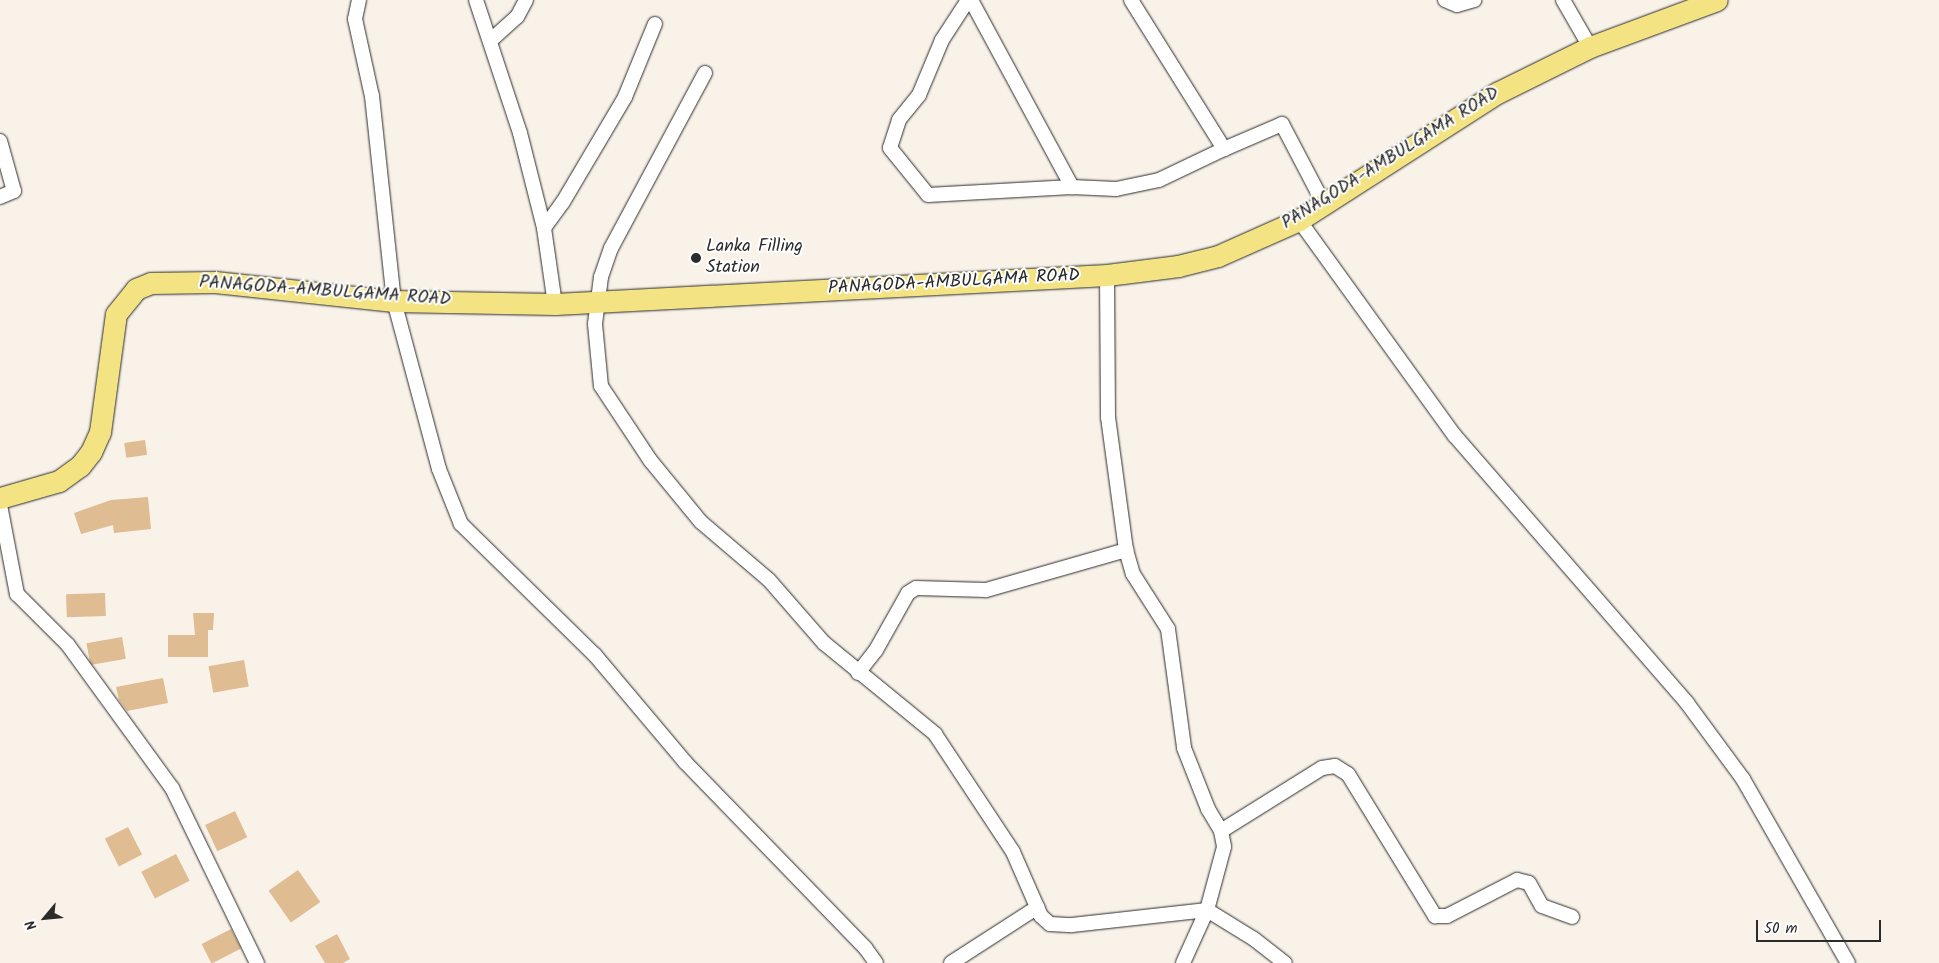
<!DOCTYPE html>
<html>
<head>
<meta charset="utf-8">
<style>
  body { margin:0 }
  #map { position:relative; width:1939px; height:963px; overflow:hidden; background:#f9f2e9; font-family:Kalam,sans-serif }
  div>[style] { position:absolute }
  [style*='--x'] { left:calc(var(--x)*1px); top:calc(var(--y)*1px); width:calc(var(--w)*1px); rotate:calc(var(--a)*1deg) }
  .building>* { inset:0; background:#dfbc91; transform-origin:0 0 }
  .roads { filter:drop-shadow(0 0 1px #2b2b2b) drop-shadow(0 0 1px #2b2b2b) }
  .street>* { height:14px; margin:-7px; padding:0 7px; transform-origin:7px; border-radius:7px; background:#fff }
  .primary>* { height:21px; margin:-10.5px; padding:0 10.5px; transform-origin:10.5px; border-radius:10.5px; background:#f4e382 }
  .dots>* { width:14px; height:14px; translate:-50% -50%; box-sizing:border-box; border:2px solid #fff; border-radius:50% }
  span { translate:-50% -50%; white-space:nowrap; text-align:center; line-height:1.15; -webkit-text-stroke:4px #fff; paint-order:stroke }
  .street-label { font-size:18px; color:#2b2b2b }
  .poi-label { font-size:18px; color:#2b2b2b }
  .left { translate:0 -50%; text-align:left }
  .north { position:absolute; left:20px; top:893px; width:50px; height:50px; -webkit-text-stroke:4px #fff; paint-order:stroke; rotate:242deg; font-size:14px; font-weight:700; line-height:20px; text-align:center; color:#2b2b2b }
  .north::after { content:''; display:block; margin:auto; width:18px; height:22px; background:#2b2b2b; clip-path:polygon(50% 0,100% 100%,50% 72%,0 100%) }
  .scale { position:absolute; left:1756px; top:920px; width:125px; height:22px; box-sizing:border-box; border:2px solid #2b2b2b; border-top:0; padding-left:6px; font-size:15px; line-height:18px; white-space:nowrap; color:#2b2b2b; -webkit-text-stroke:4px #fff; paint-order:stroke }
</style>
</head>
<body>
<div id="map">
  <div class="building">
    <i style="left:145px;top:440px;width:15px;height:21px;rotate:82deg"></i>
    <i style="clip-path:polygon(148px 497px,151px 529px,114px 533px,113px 525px,81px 534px,74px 513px,111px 500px)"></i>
    <i style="left:105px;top:593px;width:23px;height:39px;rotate:88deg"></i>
    <i style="clip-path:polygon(193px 613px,214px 613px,213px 630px,208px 630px,208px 657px,168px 657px,168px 635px,195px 635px)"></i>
    <i style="left:122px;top:637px;width:22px;height:36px;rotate:80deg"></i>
    <i style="left:244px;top:660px;width:27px;height:36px;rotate:80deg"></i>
    <i style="clip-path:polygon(163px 678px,168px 703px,127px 711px,119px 700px,116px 687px)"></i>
    <i style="left:235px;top:811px;width:29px;height:33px;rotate:65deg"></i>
    <i style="left:128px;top:827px;width:31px;height:26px;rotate:63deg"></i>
    <i style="left:176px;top:854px;width:30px;height:39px;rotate:63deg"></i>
    <i style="left:298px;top:870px;width:39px;height:36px;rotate:55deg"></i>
    <i style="left:231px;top:929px;width:22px;height:33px;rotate:63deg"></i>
    <i style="clip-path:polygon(337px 934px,350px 959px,343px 963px,325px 963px,315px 946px)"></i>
  </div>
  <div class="roads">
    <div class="street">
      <i style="--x:359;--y:0;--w:19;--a:102"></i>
      <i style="--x:355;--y:19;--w:79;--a:77.6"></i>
      <i style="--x:372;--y:96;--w:206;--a:83.9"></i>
      <i style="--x:394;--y:301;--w:174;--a:75"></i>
      <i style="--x:439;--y:469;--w:59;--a:68.2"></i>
      <i style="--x:461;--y:524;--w:187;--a:44.4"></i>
      <i style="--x:595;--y:655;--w:140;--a:49.9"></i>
      <i style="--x:685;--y:762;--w:260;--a:45.9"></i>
      <i style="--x:866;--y:949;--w:17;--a:54"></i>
      <i style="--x:476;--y:0;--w:140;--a:71.7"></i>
      <i style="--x:520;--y:133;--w:98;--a:75.8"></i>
      <i style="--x:544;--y:228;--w:77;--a:81.8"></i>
      <i style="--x:968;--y:0;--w:48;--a:123"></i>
      <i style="--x:942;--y:40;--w:60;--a:112.7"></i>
      <i style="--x:919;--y:95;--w:32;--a:129"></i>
      <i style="--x:899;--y:120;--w:29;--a:108"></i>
      <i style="--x:890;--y:148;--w:60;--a:51"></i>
      <i style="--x:928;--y:195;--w:144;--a:-3.2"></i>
      <i style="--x:1072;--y:187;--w:44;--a:2.6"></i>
      <i style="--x:1116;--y:189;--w:44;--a:-11.8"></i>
      <i style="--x:1159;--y:180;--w:72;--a:-25.5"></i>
      <i style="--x:971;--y:0;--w:213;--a:61.6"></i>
      <i style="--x:1131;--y:0;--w:176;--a:58"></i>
      <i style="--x:1224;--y:149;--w:63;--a:-23.3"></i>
      <i style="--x:1282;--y:124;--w:90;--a:62.3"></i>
      <i style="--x:1445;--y:0;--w:13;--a:23"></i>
      <i style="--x:1457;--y:5;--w:18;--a:-16"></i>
      <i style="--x:1563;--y:0;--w:54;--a:60.1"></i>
      <i style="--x:490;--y:41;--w:36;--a:-42"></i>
      <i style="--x:517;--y:17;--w:19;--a:-62"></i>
      <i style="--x:705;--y:73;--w:199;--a:118.2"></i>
      <i style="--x:611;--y:248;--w:31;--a:109"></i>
      <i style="--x:601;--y:277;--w:47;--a:97.3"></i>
      <i style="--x:595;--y:324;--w:62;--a:84.5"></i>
      <i style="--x:601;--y:386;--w:89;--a:56.5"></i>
      <i style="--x:650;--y:460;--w:80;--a:50.6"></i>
      <i style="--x:701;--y:522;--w:89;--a:40.5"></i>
      <i style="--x:769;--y:580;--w:84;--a:48.9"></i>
      <i style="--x:824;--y:643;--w:144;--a:39.3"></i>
      <i style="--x:935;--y:734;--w:141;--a:56.5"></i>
      <i style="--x:1013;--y:852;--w:70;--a:66.4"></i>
      <i style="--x:1041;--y:916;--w:12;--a:42"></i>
      <i style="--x:1050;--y:924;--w:22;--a:3"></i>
      <i style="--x:1072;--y:925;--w:136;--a:-6.3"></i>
      <i style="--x:1207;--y:910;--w:55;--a:31.7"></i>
      <i style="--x:1254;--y:939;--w:39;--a:38"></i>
      <i style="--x:0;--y:141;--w:52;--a:74.4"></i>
      <i style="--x:14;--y:191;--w:15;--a:157"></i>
      <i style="--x:1299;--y:220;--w:266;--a:54.2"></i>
      <i style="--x:1455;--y:436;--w:354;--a:49"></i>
      <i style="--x:1687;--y:703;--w:94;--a:53.6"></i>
      <i style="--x:1743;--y:779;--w:212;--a:60.3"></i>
      <i style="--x:544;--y:228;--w:32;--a:-54"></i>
      <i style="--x:563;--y:202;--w:122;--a:-59.4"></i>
      <i style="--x:625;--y:97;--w:79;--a:-67.7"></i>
      <i style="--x:1107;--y:275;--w:142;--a:89.6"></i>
      <i style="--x:1108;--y:417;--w:134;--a:82.3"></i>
      <i style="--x:1126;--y:550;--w:25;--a:74"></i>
      <i style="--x:1133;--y:574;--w:65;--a:57.5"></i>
      <i style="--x:1168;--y:629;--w:120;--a:82.3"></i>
      <i style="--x:1184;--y:748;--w:66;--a:68.5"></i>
      <i style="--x:1208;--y:809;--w:26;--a:59"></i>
      <i style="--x:1221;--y:831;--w:16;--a:79"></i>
      <i style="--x:1224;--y:847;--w:65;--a:105.1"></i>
      <i style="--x:1207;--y:910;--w:58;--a:114.4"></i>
      <i style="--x:0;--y:505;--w:91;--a:79.2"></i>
      <i style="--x:17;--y:594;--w:72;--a:45"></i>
      <i style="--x:68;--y:645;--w:177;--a:54"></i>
      <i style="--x:172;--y:788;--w:195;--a:64.1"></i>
      <i style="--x:858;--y:673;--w:29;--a:-52"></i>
      <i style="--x:876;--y:650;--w:65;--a:-60.7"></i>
      <i style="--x:908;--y:593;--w:9;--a:-32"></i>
      <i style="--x:916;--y:588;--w:70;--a:1.6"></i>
      <i style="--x:986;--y:590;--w:146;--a:-15.9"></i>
      <i style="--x:1221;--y:831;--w:119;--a:-32"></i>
      <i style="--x:1322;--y:768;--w:13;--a:-9"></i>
      <i style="--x:1335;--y:766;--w:15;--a:32"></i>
      <i style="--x:1348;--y:774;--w:167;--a:58.5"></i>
      <i style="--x:1435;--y:916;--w:12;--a:0"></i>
      <i style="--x:1447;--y:916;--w:79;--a:-27.2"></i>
      <i style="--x:1517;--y:880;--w:12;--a:14"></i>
      <i style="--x:1529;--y:883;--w:26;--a:61"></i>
      <i style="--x:1542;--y:906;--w:32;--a:20"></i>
      <i style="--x:951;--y:963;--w:103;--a:-32.8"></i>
    </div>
    <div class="primary">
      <i style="--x:0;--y:498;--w:61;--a:-16.1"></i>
      <i style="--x:59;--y:481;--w:26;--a:-36"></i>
      <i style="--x:80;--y:466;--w:18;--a:-52"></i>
      <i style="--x:91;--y:452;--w:22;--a:-66"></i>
      <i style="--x:100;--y:432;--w:119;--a:-82.3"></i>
      <i style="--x:116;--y:314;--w:32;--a:-51"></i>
      <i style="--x:136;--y:289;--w:16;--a:-22"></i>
      <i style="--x:151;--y:283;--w:64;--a:-0.9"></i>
      <i style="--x:215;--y:282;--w:180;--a:6.1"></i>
      <i style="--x:394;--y:301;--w:161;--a:1.1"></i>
      <i style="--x:555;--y:304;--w:553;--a:-3.01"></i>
      <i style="--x:1107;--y:275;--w:72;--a:-7.2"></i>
      <i style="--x:1178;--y:266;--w:41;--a:-14"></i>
      <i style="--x:1218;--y:256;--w:89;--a:-24"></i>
      <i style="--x:1299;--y:220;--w:235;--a:-32.7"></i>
      <i style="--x:1497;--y:93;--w:104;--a:-26.3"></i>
      <i style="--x:1590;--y:47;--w:135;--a:-20.3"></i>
    </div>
  </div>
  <div class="dots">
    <i style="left:696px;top:258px;background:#2b2b2b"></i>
  </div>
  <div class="street-label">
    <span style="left:1391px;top:159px;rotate:-32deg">PANAGODA-AMBULGAMA ROAD</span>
    <span style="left:954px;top:283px;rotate:-3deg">PANAGODA-AMBULGAMA ROAD</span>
    <span style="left:325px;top:292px;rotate:4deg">PANAGODA-AMBULGAMA ROAD</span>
  </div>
  <div class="poi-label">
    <span class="left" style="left:706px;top:258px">Lanka Filling<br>Station</span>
  </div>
  <div class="north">N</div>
  <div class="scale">50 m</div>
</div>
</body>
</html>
